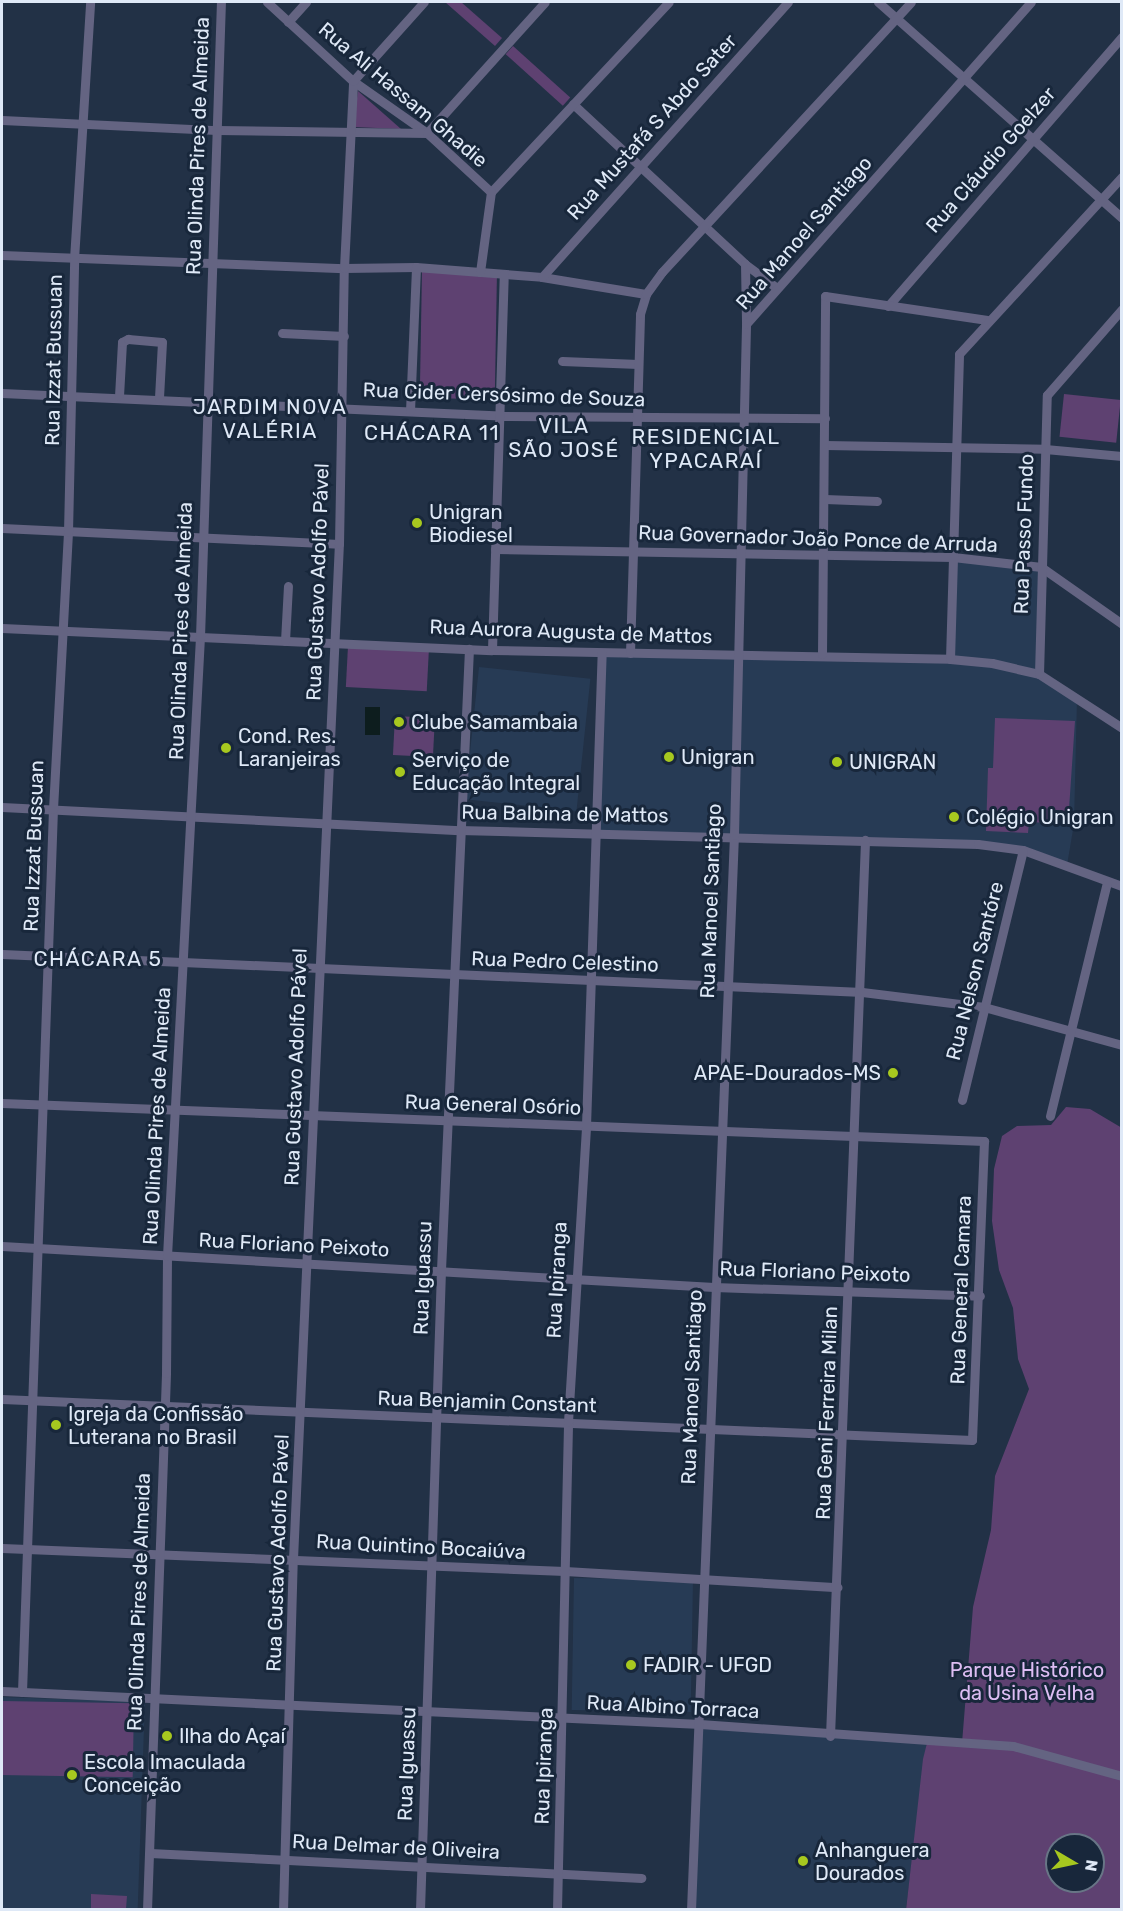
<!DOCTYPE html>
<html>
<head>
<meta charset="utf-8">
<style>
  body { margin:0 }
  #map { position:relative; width:1123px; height:1911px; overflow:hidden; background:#223146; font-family:Rubik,sans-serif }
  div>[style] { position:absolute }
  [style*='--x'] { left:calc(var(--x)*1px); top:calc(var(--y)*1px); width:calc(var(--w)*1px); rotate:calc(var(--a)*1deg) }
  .built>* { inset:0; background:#273b55; transform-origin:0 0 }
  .green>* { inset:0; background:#5e4171; transform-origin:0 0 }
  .water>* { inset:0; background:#0d1d1e; transform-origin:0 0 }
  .minor>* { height:9px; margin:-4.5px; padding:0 4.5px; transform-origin:4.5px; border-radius:4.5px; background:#646482 }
  .dots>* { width:16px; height:16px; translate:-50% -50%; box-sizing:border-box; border:3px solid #18273b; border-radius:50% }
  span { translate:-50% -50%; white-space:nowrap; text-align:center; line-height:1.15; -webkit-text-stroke:6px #18273b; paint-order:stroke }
  .street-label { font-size:20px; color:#dfe9f7 }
  .poi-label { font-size:20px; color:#dfe9f7 }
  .left { translate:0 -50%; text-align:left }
  .right { translate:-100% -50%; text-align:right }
  .park-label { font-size:20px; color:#ddbdf3 }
  .neighbourhood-label { font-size:21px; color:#dfe9f7; letter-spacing:1.5px }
  .frame { position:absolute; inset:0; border:3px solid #dfe9f7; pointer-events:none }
  .north { position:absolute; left:1045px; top:1833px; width:60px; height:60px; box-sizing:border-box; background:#18273b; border:2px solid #687586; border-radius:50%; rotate:99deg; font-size:16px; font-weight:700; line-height:24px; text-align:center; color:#dfe9f7 }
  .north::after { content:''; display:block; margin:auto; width:21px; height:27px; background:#a7c81f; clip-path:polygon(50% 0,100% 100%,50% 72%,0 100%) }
</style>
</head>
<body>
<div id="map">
  <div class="built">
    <i style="clip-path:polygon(953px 557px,1041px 567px,1039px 674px,1077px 699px,1074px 824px,1067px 865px,978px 844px,596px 835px,602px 653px,949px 659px)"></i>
    <i style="left:479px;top:667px;width:112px;height:133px;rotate:6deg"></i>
    <i style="left:574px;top:1578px;width:119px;height:132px;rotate:1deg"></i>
    <i style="left:2px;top:1697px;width:143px;height:213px;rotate:2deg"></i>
    <i style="clip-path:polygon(700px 1724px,927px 1743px,906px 1909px,693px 1910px)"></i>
  </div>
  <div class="green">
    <i style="clip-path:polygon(445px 2px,461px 2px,502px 38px,495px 46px)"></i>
    <i style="left:513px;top:46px;width:77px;height:11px;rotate:42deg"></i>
    <i style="clip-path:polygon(358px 91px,401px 129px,353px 127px)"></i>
    <i style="left:422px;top:270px;width:75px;height:128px;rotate:1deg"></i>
    <i style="left:1064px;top:394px;width:57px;height:43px;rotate:6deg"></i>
    <i style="left:348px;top:646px;width:81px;height:41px;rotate:3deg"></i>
    <i style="left:395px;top:716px;width:40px;height:39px;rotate:3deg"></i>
    <i style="clip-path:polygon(995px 718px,1075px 721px,1068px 824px,1029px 822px,1028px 833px,986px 831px,988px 768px,993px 768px)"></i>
    <i style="clip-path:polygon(evenodd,1066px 1107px,1090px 1109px,1122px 1128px,1121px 1909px,906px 1910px,923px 1759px,927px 1743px,962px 1743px,973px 1607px,991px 1530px,995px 1476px,1029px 1389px,1018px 1359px,1013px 1308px,999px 1270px,992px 1221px,994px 1169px,1002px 1136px,1017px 1126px,1051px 1125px,1066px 1107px,1057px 1845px,1093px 1845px,1093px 1881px,1057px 1881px,1057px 1845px)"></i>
    <i style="left:2px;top:1701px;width:132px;height:74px;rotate:1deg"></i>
    <i style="clip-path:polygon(91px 1894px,127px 1896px,126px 1909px,91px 1909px)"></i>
  </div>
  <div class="water">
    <i style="left:365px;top:707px;width:15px;height:28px"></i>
  </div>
  <div class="minor">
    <i style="--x:267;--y:2;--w:117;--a:42.6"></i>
    <i style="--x:353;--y:81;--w:90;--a:35.1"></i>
    <i style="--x:427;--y:133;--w:87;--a:42.7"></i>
    <i style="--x:878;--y:2;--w:326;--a:41.5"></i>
    <i style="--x:288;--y:22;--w:27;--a:-48"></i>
    <i style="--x:573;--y:104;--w:235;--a:42.9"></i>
    <i style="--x:745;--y:264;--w:40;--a:37"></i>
    <i style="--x:2;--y:120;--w:215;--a:2.7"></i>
    <i style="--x:217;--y:130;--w:210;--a:0.8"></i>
    <i style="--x:427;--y:133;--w:176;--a:-48"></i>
    <i style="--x:491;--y:192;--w:260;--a:-46.9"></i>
    <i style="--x:2;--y:255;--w:342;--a:2.2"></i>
    <i style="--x:344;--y:268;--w:72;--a:-0.8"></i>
    <i style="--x:416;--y:267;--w:126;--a:4.5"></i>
    <i style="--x:542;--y:277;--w:105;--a:9.3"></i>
    <i style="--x:745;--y:264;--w:60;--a:89"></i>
    <i style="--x:480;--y:272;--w:81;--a:-82.2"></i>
    <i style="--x:542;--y:277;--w:369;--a:-48.2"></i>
    <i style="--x:888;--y:306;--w:357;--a:-49"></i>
    <i style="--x:282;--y:333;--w:62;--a:2.8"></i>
    <i style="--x:562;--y:361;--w:76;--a:2.3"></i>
    <i style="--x:2;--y:393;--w:498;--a:2.6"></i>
    <i style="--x:499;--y:416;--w:326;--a:0.4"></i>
    <i style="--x:119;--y:396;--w:54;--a:-86.8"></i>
    <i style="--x:122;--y:342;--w:7;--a:-27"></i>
    <i style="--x:128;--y:339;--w:34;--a:5"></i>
    <i style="--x:162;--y:342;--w:56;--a:93.1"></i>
    <i style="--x:410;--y:411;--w:144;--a:-87.6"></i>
    <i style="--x:825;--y:445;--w:220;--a:1"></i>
    <i style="--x:1045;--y:449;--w:77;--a:5.2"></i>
    <i style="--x:825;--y:499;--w:52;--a:2.2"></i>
    <i style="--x:2;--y:528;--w:337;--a:2.7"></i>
    <i style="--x:495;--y:549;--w:458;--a:1"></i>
    <i style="--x:953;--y:557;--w:89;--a:6.5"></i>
    <i style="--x:1041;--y:567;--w:99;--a:35.1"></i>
    <i style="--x:2;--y:628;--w:490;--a:2.6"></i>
    <i style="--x:492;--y:650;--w:458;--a:1.1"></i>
    <i style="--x:950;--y:659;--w:42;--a:5.4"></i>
    <i style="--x:992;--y:663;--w:48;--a:13.2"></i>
    <i style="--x:1039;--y:674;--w:99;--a:33"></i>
    <i style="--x:285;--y:641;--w:55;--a:-86.9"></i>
    <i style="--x:492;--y:650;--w:376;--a:-88.2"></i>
    <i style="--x:630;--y:653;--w:339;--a:-88.3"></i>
    <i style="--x:640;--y:314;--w:21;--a:-73"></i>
    <i style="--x:646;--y:294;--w:27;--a:-54"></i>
    <i style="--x:662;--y:272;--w:367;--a:-47.3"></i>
    <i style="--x:822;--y:654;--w:358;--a:-89.5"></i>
    <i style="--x:825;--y:296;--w:164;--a:8.4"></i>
    <i style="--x:950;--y:659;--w:305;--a:-88.3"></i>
    <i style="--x:959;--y:354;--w:241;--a:-47.4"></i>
    <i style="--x:1039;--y:674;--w:279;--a:-88.4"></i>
    <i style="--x:1047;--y:395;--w:114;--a:-48.9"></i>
    <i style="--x:2;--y:807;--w:458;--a:2.9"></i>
    <i style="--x:459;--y:830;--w:519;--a:1.55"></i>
    <i style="--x:978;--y:844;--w:45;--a:7.6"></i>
    <i style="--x:1023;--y:850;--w:105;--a:20"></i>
    <i style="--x:2;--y:954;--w:861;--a:2.53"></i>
    <i style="--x:862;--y:992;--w:123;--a:7"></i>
    <i style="--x:984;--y:1007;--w:143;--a:15.4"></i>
    <i style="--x:962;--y:1100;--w:257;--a:-76.3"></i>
    <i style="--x:2;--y:1103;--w:983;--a:2.22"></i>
    <i style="--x:984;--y:1141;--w:299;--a:92.3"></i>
    <i style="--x:972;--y:1440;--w:971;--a:-177.58"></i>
    <i style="--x:1050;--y:1116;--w:241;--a:-76.3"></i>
    <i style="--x:2;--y:1246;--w:713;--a:3.3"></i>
    <i style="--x:714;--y:1287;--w:266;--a:1.9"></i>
    <i style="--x:2;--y:1548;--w:563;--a:2.34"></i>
    <i style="--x:565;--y:1571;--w:273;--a:3.4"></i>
    <i style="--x:2;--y:1691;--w:699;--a:2.71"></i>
    <i style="--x:700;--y:1724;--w:314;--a:4"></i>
    <i style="--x:1013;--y:1746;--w:113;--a:15.4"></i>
    <i style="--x:22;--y:1692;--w:884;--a:-87.99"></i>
    <i style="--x:53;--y:809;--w:277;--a:-86.9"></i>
    <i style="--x:68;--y:532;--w:273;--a:-88.7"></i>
    <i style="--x:74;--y:259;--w:257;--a:-86.4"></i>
    <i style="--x:830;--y:1736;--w:897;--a:-87.76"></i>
    <i style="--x:150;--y:1853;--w:492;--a:2.9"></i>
    <i style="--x:147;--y:1910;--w:537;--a:-87.97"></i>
    <i style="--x:166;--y:1373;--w:117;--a:-89.5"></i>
    <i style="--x:167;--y:1256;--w:620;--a:-86.95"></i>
    <i style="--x:200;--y:637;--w:635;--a:-88.11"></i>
    <i style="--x:283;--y:1910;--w:351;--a:-88.4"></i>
    <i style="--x:293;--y:1559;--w:1016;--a:-87.41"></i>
    <i style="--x:339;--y:544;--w:276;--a:-89"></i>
    <i style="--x:344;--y:268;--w:187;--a:-87.2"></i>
    <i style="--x:353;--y:81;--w:106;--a:-48.1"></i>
    <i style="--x:420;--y:1910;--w:640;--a:-88.12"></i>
    <i style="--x:441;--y:1270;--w:622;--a:-87.42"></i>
    <i style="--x:557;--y:1910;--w:488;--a:-88.7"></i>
    <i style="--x:568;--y:1422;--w:297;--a:-86.5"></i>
    <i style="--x:586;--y:1126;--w:473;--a:-88.1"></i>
    <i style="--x:691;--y:1910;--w:1076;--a:-87.71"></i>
    <i style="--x:734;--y:835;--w:511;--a:-88.65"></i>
    <i style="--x:746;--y:324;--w:430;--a:-48.5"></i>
  </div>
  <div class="dots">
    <i style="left:417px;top:523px;background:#a7c81f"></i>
    <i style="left:399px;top:722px;background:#a7c81f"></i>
    <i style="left:226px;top:748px;background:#a7c81f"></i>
    <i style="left:669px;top:757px;background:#a7c81f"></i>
    <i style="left:837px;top:762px;background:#a7c81f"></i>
    <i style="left:400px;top:772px;background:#a7c81f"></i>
    <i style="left:954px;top:817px;background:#a7c81f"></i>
    <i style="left:893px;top:1073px;background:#a7c81f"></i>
    <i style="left:56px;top:1425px;background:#a7c81f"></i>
    <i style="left:631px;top:1665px;background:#a7c81f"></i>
    <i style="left:167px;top:1736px;background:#a7c81f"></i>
    <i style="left:72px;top:1775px;background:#a7c81f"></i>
    <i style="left:803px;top:1861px;background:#a7c81f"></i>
  </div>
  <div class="street-label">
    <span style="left:403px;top:95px;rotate:40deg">Rua Ali Hassam Ghadie</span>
    <span style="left:652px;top:127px;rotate:-48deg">Rua Mustafá S Abdo Sater</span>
    <span style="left:198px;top:146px;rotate:-88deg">Rua Olinda Pires de Almeida</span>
    <span style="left:991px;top:160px;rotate:-49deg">Rua Cláudio Goelzer</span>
    <span style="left:804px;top:233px;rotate:-49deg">Rua Manoel Santiago</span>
    <span style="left:54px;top:360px;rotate:-89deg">Rua Izzat Bussuan</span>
    <span style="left:504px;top:395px;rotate:2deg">Rua Cider Cersósimo de Souza</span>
    <span style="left:1024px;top:534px;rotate:-88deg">Rua Passo Fundo</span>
    <span style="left:818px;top:539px;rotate:2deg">Rua Governador João Ponce de Arruda</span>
    <span style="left:318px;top:582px;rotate:-88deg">Rua Gustavo Adolfo Pável</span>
    <span style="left:181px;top:631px;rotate:-88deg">Rua Olinda Pires de Almeida</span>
    <span style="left:571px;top:632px;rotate:2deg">Rua Aurora Augusta de Mattos</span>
    <span style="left:565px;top:814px;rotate:1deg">Rua Balbina de Mattos</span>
    <span style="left:34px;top:846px;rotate:-88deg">Rua Izzat Bussuan</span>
    <span style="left:711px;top:901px;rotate:-88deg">Rua Manoel Santiago</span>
    <span style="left:565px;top:962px;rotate:2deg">Rua Pedro Celestino</span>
    <span style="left:975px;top:971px;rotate:-76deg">Rua Nelson Santóre</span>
    <span style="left:296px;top:1067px;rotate:-88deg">Rua Gustavo Adolfo Pável</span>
    <span style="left:493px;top:1105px;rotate:2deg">Rua General Osório</span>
    <span style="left:157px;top:1116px;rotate:-87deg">Rua Olinda Pires de Almeida</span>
    <span style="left:294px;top:1245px;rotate:3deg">Rua Floriano Peixoto</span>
    <span style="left:815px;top:1272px;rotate:2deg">Rua Floriano Peixoto</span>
    <span style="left:423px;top:1278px;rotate:-88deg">Rua Iguassu</span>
    <span style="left:557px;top:1280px;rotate:-87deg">Rua Ipiranga</span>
    <span style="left:961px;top:1290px;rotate:-88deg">Rua General Camara</span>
    <span style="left:692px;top:1387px;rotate:-88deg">Rua Manoel Santiago</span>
    <span style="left:487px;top:1402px;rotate:2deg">Rua Benjamin Constant</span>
    <span style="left:827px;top:1413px;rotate:-88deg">Rua Geni Ferreira Milan</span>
    <span style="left:421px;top:1547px;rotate:3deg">Rua Quintino Bocaiúva</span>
    <span style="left:278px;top:1553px;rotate:-88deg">Rua Gustavo Adolfo Pável</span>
    <span style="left:139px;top:1602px;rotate:-88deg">Rua Olinda Pires de Almeida</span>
    <span style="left:673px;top:1707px;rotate:3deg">Rua Albino Torraca</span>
    <span style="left:407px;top:1764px;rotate:-88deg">Rua Iguassu</span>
    <span style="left:544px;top:1766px;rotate:-88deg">Rua Ipiranga</span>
    <span style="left:396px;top:1847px;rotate:3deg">Rua Delmar de Oliveira</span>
  </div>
  <div class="poi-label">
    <span class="left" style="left:429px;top:524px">Unigran<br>Biodiesel</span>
    <span class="left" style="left:411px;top:722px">Clube Samambaia</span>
    <span class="left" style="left:238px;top:748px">Cond. Res.<br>Laranjeiras</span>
    <span class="left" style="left:681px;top:757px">Unigran</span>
    <span class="left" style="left:412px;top:772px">Serviço de<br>Educação Integral</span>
    <span class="left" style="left:849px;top:762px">UNIGRAN</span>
    <span class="left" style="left:966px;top:817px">Colégio Unigran</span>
    <span class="right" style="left:881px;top:1073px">APAE-Dourados-MS</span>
    <span class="left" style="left:68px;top:1426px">Igreja da Confissão<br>Luterana no Brasil</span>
    <span class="left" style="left:643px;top:1665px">FADIR - UFGD</span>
    <span class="left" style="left:179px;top:1736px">Ilha do Açaí</span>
    <span class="left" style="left:84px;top:1774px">Escola Imaculada<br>Conceição</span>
    <span class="left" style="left:815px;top:1862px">Anhanguera<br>Dourados</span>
  </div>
  <div class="park-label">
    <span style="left:1027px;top:1682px">Parque Histórico<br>da Usina Velha</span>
  </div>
  <div class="neighbourhood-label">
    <span style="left:270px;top:419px">JARDIM NOVA<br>VALÉRIA</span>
    <span style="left:564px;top:438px">VILA<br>SÃO JOSÉ</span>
    <span style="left:432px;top:433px">CHÁCARA 11</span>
    <span style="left:706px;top:449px">RESIDENCIAL<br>YPACARAÍ</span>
    <span style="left:98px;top:959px">CHÁCARA 5</span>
  </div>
  <div class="frame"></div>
  <div class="north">N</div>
</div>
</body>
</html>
